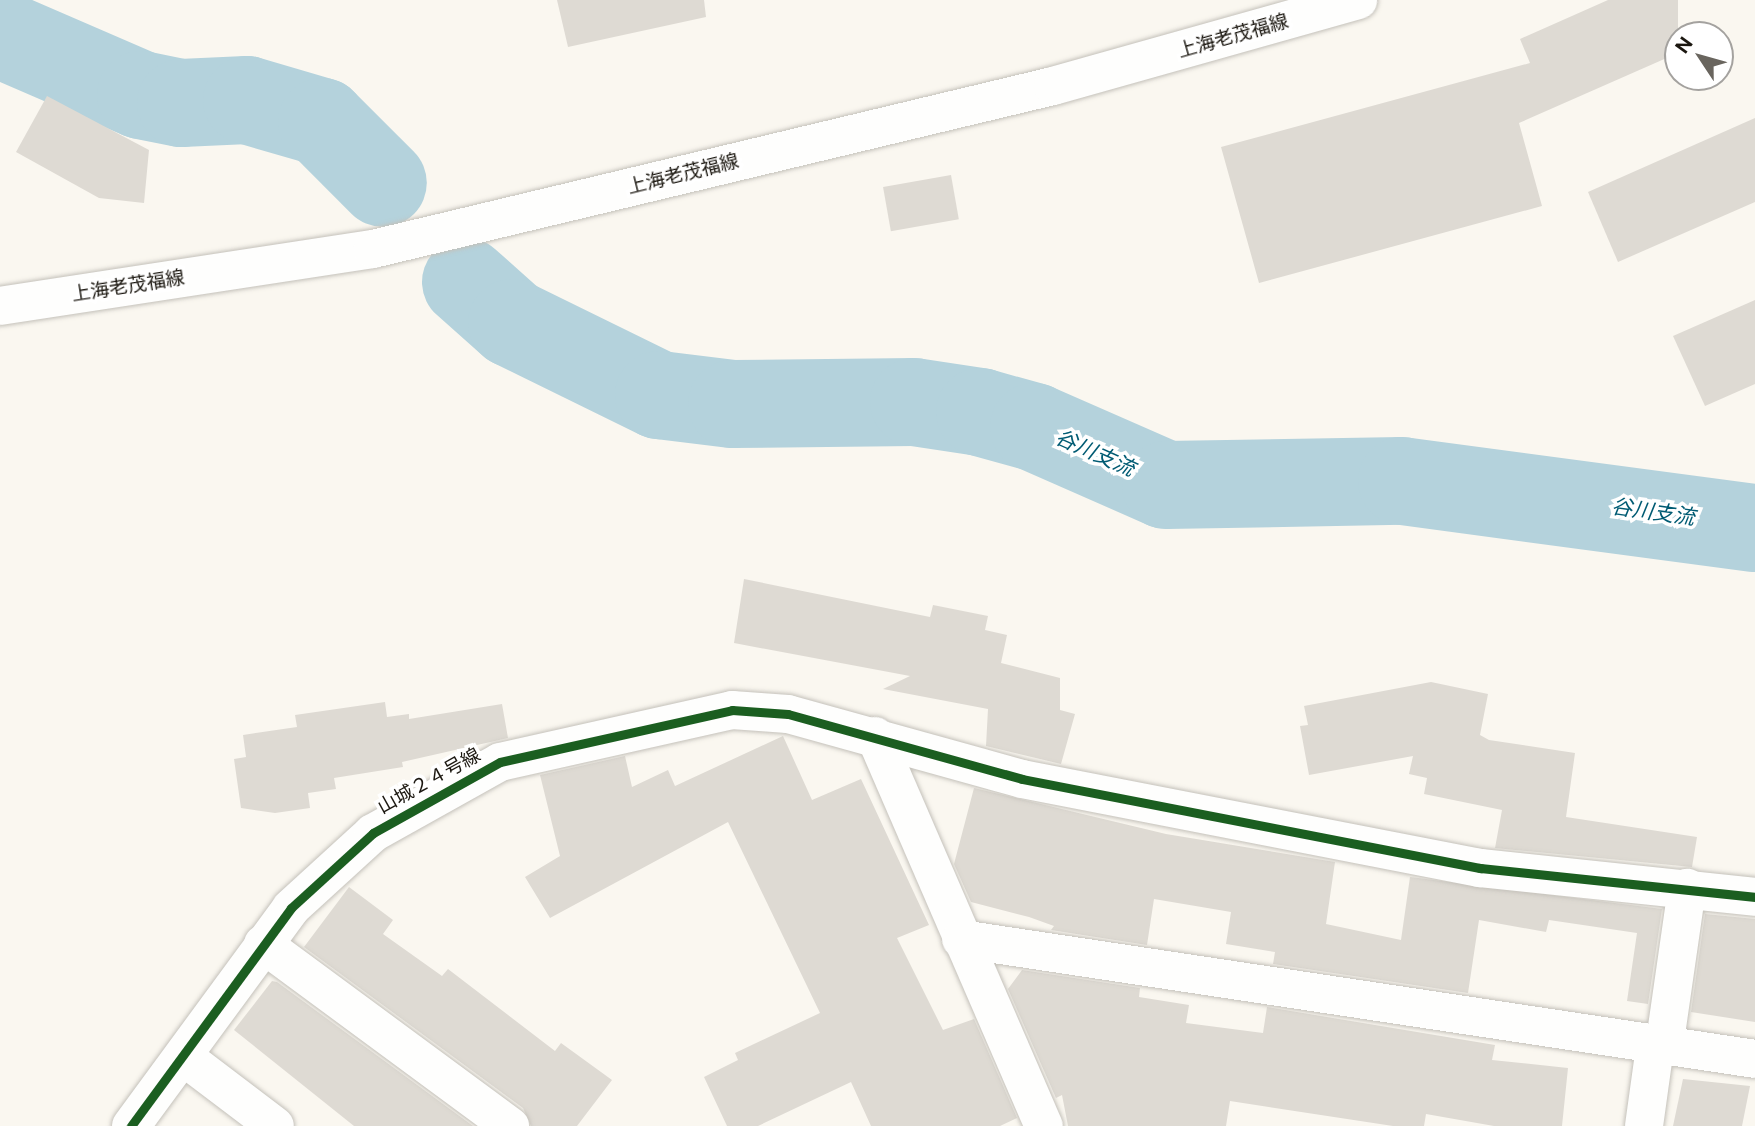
<!DOCTYPE html>
<html>
<head>
<meta charset="utf-8">
<style>
  body { margin:0 }
  #map { position:relative; width:1755px; height:1126px; overflow:hidden; background:#faf7f0; font-family:"Public Sans","Noto Sans JP",sans-serif }
  div>[style] { position:absolute }
  [style*='--x'] { left:calc(var(--x)*1px); top:calc(var(--y)*1px); width:calc(var(--w)*1px); rotate:calc(var(--a)*1deg) }
  .river>* { height:88px; margin:-44px; padding:0 44px; transform-origin:44px; border-radius:44px; background:#b4d2dc }
  .building>* { inset:0; background:#dedad3; transform-origin:0 0 }
  .roads { filter:drop-shadow(0 0 2px #c4c1ba) drop-shadow(0 0 2px #c4c1ba) }
  .minor>* { height:38px; margin:-19px; padding:0 19px; transform-origin:19px; border-radius:19px; background:#fefefd }
  .primary>* { height:38px; margin:-19px; padding:0 19px; transform-origin:19px; border-radius:19px; background:#fefefd }
  .cycleway>* { height:9px; margin:-4.5px; padding:0 4.5px; transform-origin:4.5px; border-radius:4.5px; background:#1b5e20 }
  span { translate:-50% -50%; white-space:nowrap; text-align:center; line-height:1.15; -webkit-text-stroke:7px #fff; paint-order:stroke }
  .street-label { font-size:19px; color:#1b1710 }
  .water-label { font-size:21px; color:#005b73; font-style:italic }
  .north { position:absolute; left:1664px; top:21px; width:70px; height:70px; box-sizing:border-box; background:#fff; border:2px solid #a4a29f; border-radius:50%; rotate:306deg; font-size:19px; font-weight:700; line-height:28px; text-align:center; color:#1b1710 }
  .north::after { content:''; display:block; margin:auto; width:24px; height:32px; background:#69655e; clip-path:polygon(50% 0,100% 100%,50% 72%,0 100%) }
</style>
</head>
<body>
<div id="map">
  <div class="river">
    <i style="--x:0;--y:34;--w:154;--a:23.4"></i>
    <i style="--x:141;--y:95;--w:41;--a:11.3"></i>
    <i style="--x:181;--y:103;--w:66;--a:-2.6"></i>
    <i style="--x:247;--y:100;--w:78;--a:16.3"></i>
    <i style="--x:322;--y:122;--w:86;--a:45"></i>
    <i style="--x:466;--y:282;--w:62;--a:41.7"></i>
    <i style="--x:512;--y:323;--w:164;--a:26.1"></i>
    <i style="--x:659;--y:395;--w:74;--a:7"></i>
    <i style="--x:732;--y:404;--w:182;--a:-0.6"></i>
    <i style="--x:914;--y:402;--w:67;--a:8.6"></i>
    <i style="--x:980;--y:412;--w:56;--a:15.5"></i>
    <i style="--x:1034;--y:427;--w:144;--a:23.7"></i>
    <i style="--x:1166;--y:485;--w:236;--a:-1"></i>
    <i style="--x:1402;--y:481;--w:356;--a:7.6"></i>
  </div>
  <div class="building">
    <i style="clip-path:polygon(557px 0,704px 0,706px 17px,568px 47px)"></i>
    <i style="clip-path:polygon(1608px 0,1678px 0,1678px 53px,1519px 123px,1542px 206px,1259px 283px,1221px 147px,1530px 63px,1520px 39px)"></i>
    <i style="clip-path:polygon(47px 96px,149px 150px,144px 203px,99px 198px,16px 152px)"></i>
    <i style="clip-path:polygon(1755px 118px,1755px 202px,1618px 262px,1588px 192px)"></i>
    <i style="left:951px;top:175px;width:45px;height:69px;rotate:80deg"></i>
    <i style="clip-path:polygon(1755px 300px,1755px 384px,1705px 406px,1673px 336px)"></i>
    <i style="clip-path:polygon(744px 579px,930px 617px,933px 605px,988px 616px,985px 630px,1007px 635px,1001px 663px,1060px 678px,1060px 710px,1075px 714px,1061px 764px,986px 746px,988px 709px,883px 689px,910px 676px,734px 643px)"></i>
    <i style="clip-path:polygon(1431px 682px,1488px 694px,1480px 735px,1489px 740px,1575px 753px,1566px 817px,1697px 837px,1692px 867px,1495px 848px,1502px 810px,1424px 794px,1427px 778px,1409px 774px,1413px 756px,1309px 775px,1300px 726px,1308px 725px,1304px 706px)"></i>
    <i style="clip-path:polygon(385px 702px,387px 717px,409px 714px,409px 719px,502px 704px,508px 738px,402px 762px,403px 767px,334px 778px,336px 789px,308px 793px,310px 808px,275px 813px,241px 808px,234px 759px,246px 757px,243px 735px,297px 727px,295px 715px)"></i>
    <i style="clip-path:polygon(783px 736px,812px 800px,861px 779px,929px 925px,897px 938px,943px 1030px,974px 1019px,1017px 1118px,1000px 1126px,871px 1126px,851px 1082px,758px 1126px,727px 1126px,704px 1077px,738px 1060px,735px 1053px,820px 1013px,728px 822px,550px 918px,525px 877px,560px 856px,540px 775px,625px 756px,632px 787px,668px 770px,675px 786px)"></i>
    <i style="clip-path:polygon(974px 788px,1166px 834px,1335px 862px,1326px 924px,1401px 940px,1410px 877px,1662px 909px,1648px 1004px,1627px 1001px,1637px 933px,1549px 920px,1546px 932px,1479px 920px,1468px 993px,1273px 964px,1275px 952px,1226px 944px,1231px 912px,1154px 899px,1147px 945px,1051px 930px,1054px 926px,1029px 917px,971px 902px,954px 864px)"></i>
    <i style="clip-path:polygon(349px 887px,393px 920px,383px 934px,442px 976px,448px 969px,555px 1051px,561px 1043px,612px 1080px,577px 1126px,531px 1126px,523px 1108px,304px 947px)"></i>
    <i style="clip-path:polygon(1705px 914px,1755px 919px,1755px 1022px,1691px 1012px)"></i>
    <i style="clip-path:polygon(1022px 970px,1140px 988px,1139px 997px,1189px 1005px,1186px 1023px,1263px 1033px,1267px 1007px,1495px 1045px,1492px 1060px,1568px 1068px,1562px 1126px,1494px 1126px,1426px 1114px,1424px 1126px,1393px 1126px,1230px 1101px,1226px 1126px,1068px 1126px,1062px 1095px,1056px 1098px,1008px 989px)"></i>
    <i style="clip-path:polygon(272px 981px,277px 982px,473px 1126px,354px 1126px,234px 1030px)"></i>
    <i style="clip-path:polygon(1683px 1079px,1750px 1086px,1742px 1126px,1673px 1126px)"></i>
  </div>
  <div class="roads">
    <div class="minor">
      <i style="--x:875;--y:736;--w:425;--a:66.6"></i>
      <i style="--x:961;--y:939;--w:803;--a:8.59"></i>
      <i style="--x:263;--y:944;--w:307;--a:36.4"></i>
      <i style="--x:1664;--y:1048;--w:162;--a:-81.8"></i>
      <i style="--x:184;--y:1057;--w:114;--a:37.2"></i>
      <i style="--x:131;--y:1126;--w:270;--a:-53.7"></i>
      <i style="--x:291;--y:908;--w:111;--a:-42.4"></i>
      <i style="--x:373;--y:833;--w:145;--a:-29.2"></i>
      <i style="--x:500;--y:762;--w:238;--a:-12.6"></i>
      <i style="--x:732;--y:710;--w:56;--a:4.1"></i>
      <i style="--x:788;--y:714;--w:243;--a:15.5"></i>
      <i style="--x:1022;--y:779;--w:467;--a:11"></i>
      <i style="--x:1480;--y:868;--w:277;--a:6"></i>
      <i style="--x:1644;--y:1126;--w:80;--a:-82.1"></i>
    </div>
    <div class="primary">
      <i style="--x:0;--y:306;--w:377;--a:-8.7"></i>
      <i style="--x:373;--y:249;--w:699;--a:-13.48"></i>
      <i style="--x:1053;--y:86;--w:317;--a:-15.7"></i>
    </div>
  </div>
  <div class="cycleway">
    <i style="--x:131;--y:1126;--w:270;--a:-53.7"></i>
    <i style="--x:291;--y:908;--w:111;--a:-42.4"></i>
    <i style="--x:373;--y:833;--w:145;--a:-29.2"></i>
    <i style="--x:500;--y:762;--w:238;--a:-12.6"></i>
    <i style="--x:732;--y:710;--w:56;--a:4.1"></i>
    <i style="--x:788;--y:714;--w:243;--a:15.5"></i>
    <i style="--x:1022;--y:779;--w:467;--a:11"></i>
    <i style="--x:1480;--y:868;--w:277;--a:6"></i>
  </div>
  <div class="street-label">
    <span style="left:1233px;top:36px;rotate:-16deg">上海老茂福線</span>
    <span style="left:683px;top:174px;rotate:-14deg">上海老茂福線</span>
    <span style="left:128px;top:286px;rotate:-9deg">上海老茂福線</span>
    <span style="left:429px;top:781px;rotate:-29deg">山城２４号線</span>
  </div>
  <div class="water-label">
    <span style="left:1095px;top:453px;rotate:24deg">谷川支流</span>
    <span style="left:1653px;top:512px;rotate:8deg">谷川支流</span>
  </div>
  <div class="north">N</div>
</div>
</body>
</html>
